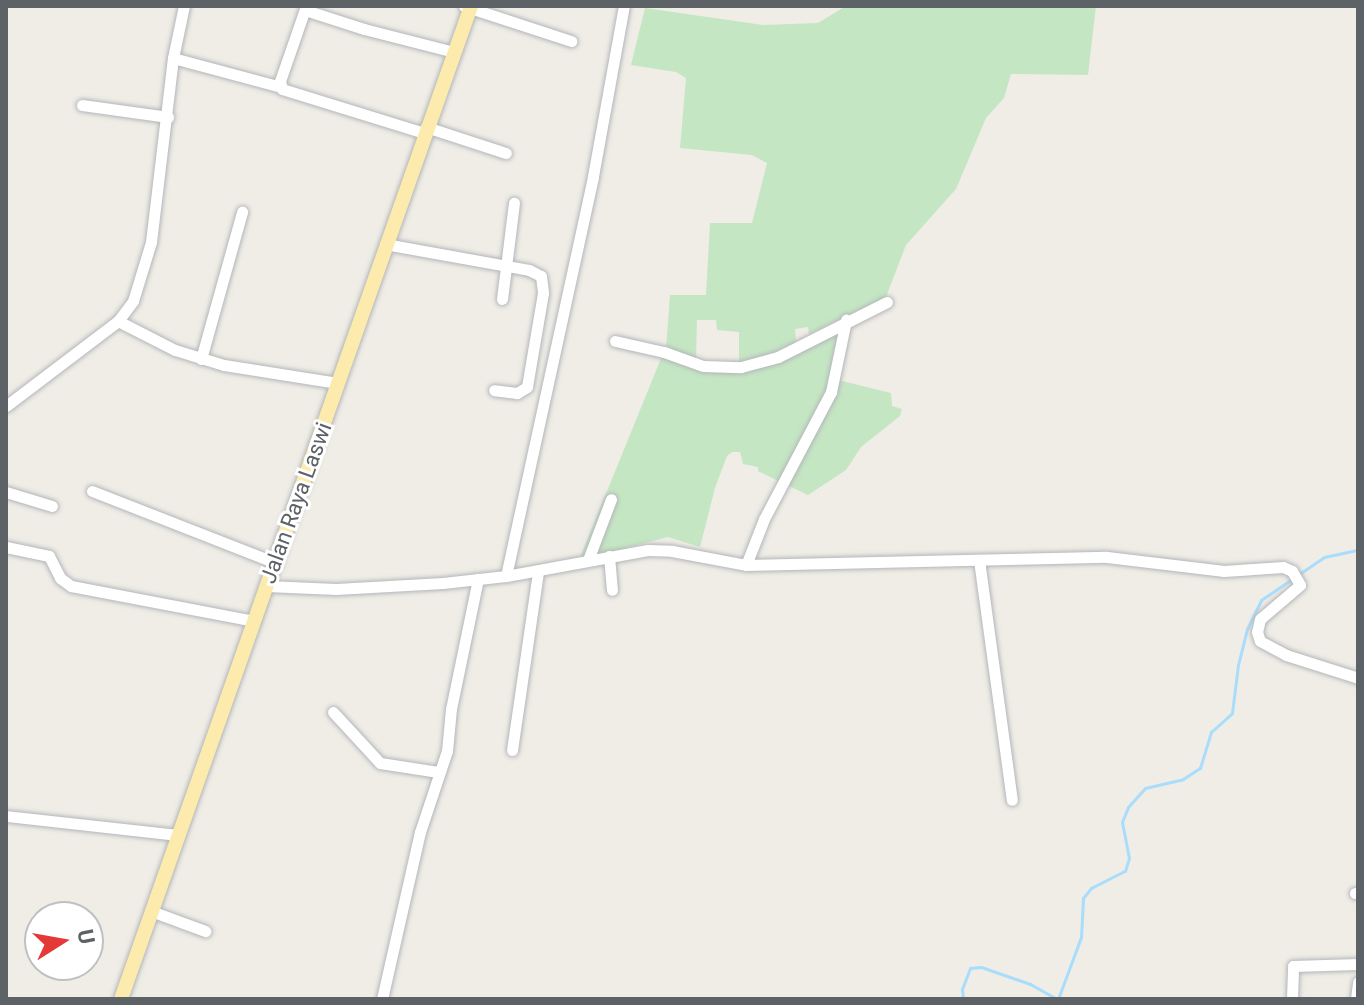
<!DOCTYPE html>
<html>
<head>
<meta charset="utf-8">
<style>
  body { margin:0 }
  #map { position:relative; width:1364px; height:1005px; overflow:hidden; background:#efede6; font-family:Roboto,sans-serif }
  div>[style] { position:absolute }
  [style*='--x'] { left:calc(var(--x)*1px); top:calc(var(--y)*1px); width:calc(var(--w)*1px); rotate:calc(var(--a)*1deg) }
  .green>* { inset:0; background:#c5e6c3 }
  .stream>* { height:3px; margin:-1.5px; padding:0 1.5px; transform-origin:1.5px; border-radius:1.5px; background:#a9ddfc }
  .roads { filter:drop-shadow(0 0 2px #b3b6ba) drop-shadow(0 0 2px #b3b6ba) }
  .minor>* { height:11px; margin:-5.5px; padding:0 5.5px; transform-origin:5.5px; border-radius:5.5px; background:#fff }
  .major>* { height:14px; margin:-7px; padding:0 7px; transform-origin:7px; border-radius:7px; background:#fdebad }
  span { translate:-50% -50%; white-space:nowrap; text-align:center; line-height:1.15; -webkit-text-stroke:6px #fff; paint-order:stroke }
  .street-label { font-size:22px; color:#5d6266 }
  .frame { position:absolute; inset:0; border:8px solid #5d6266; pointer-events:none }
  .north { position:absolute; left:24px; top:901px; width:80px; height:80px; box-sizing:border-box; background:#fff; border:2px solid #bec0c2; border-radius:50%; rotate:79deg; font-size:22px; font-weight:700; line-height:32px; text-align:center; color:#5d6266 }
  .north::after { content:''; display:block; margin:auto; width:28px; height:36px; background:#e43937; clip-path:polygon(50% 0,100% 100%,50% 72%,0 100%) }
</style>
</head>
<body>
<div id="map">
  <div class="green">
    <i style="clip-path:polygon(846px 6px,1096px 6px,1088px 75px,1011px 74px,1004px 98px,986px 118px,956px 189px,906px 245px,886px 297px,809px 334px,808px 327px,795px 329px,796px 342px,752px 362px,739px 363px,739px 332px,717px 330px,716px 320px,697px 320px,696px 361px,666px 349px,670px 295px,706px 295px,710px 223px,752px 223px,767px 163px,752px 155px,680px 148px,686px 78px,676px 72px,631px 65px,645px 8px,763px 25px,818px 23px)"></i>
    <i style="clip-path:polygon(839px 331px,830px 378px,891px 393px,892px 406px,902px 409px,900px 416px,861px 447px,846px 470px,808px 495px,758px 471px,758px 467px,743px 464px,740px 452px,732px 452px,727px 456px,715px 488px,700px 547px,668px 537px,579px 560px,662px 356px,751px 369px)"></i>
  </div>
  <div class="stream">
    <i style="--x:963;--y:999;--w:10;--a:-96"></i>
    <i style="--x:962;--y:989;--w:22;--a:-69"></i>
    <i style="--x:970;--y:968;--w:11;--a:-5"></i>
    <i style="--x:981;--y:967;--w:52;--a:19.1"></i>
    <i style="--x:1030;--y:984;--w:31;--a:29"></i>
    <i style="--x:1058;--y:999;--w:66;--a:-69.6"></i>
    <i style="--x:1081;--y:937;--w:39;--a:-87"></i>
    <i style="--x:1083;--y:898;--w:13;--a:-51"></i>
    <i style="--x:1091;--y:888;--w:38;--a:-27"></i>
    <i style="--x:1125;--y:871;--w:14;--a:-73"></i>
    <i style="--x:1129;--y:858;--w:37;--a:-101"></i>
    <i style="--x:1122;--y:822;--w:16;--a:-68"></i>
    <i style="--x:1128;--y:807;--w:25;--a:-48"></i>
    <i style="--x:1145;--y:788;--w:39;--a:-13"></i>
    <i style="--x:1183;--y:779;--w:20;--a:-33"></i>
    <i style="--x:1200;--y:768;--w:38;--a:-73"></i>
    <i style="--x:1211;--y:732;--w:28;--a:-42"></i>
    <i style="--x:1232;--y:713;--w:48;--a:-82.9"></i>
    <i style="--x:1238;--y:665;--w:37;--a:-76"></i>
    <i style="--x:1247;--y:629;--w:32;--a:-64"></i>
    <i style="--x:1261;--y:600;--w:76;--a:-34.3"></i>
    <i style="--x:1324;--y:557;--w:35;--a:-12"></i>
  </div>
  <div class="roads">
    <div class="minor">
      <i style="--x:306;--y:6;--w:79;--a:109.1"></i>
      <i style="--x:280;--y:81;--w:8;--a:76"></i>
      <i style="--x:282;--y:89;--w:149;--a:17.2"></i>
      <i style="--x:464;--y:6;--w:113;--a:18.1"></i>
      <i style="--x:305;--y:10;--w:62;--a:17.9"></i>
      <i style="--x:364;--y:29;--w:93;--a:14.3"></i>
      <i style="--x:173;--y:58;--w:112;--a:15"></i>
      <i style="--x:82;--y:105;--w:87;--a:7.9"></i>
      <i style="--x:426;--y:127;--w:84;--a:18"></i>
      <i style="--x:385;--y:244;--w:146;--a:10.2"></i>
      <i style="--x:529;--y:270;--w:13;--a:27"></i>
      <i style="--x:541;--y:276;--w:17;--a:83"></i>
      <i style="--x:543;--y:293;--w:95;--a:99.7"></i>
      <i style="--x:527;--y:387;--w:12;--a:149"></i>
      <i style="--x:517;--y:393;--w:23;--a:-173"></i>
      <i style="--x:502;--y:299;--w:97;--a:-82.9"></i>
      <i style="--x:118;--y:321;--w:64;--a:27"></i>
      <i style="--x:175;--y:350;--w:51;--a:17"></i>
      <i style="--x:224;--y:365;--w:115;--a:9"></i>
      <i style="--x:615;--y:341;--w:50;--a:12.7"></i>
      <i style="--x:664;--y:352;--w:41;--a:19.7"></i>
      <i style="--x:703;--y:366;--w:38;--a:2"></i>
      <i style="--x:741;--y:367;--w:38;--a:-15"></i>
      <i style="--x:778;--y:357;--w:122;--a:-26.8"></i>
      <i style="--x:201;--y:359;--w:153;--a:-74.4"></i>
      <i style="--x:6;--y:406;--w:141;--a:-37.2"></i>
      <i style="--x:118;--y:321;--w:25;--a:-53"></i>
      <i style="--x:133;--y:301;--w:62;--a:-73"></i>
      <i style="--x:151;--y:242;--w:185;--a:-83.2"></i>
      <i style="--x:173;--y:58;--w:53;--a:-78.1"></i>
      <i style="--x:92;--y:491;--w:198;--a:21.4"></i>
      <i style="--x:6;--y:492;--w:48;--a:16.9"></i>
      <i style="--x:6;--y:547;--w:44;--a:11.8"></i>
      <i style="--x:49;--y:556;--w:25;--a:63"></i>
      <i style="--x:60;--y:578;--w:14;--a:36"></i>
      <i style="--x:71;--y:586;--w:186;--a:10.8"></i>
      <i style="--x:609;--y:556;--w:34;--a:85"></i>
      <i style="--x:588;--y:560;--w:65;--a:-69.3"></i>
      <i style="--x:979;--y:560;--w:242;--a:82.2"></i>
      <i style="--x:746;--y:565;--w:49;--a:-68.6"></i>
      <i style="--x:764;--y:519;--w:144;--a:-62.2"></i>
      <i style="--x:831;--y:392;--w:74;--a:-78.2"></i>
      <i style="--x:506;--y:576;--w:409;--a:-77.7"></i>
      <i style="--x:593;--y:176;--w:173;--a:-79.7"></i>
      <i style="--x:266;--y:586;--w:70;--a:2.5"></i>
      <i style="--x:336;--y:589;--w:107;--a:-3.2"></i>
      <i style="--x:443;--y:583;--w:63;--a:-6.3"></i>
      <i style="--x:506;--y:576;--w:144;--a:-10.4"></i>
      <i style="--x:648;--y:550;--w:24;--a:2"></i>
      <i style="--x:672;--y:551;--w:75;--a:10.7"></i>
      <i style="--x:746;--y:565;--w:361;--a:-1.3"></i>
      <i style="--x:1107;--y:557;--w:118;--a:6.8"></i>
      <i style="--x:1224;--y:571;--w:59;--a:-3.9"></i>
      <i style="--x:1283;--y:567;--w:10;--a:24"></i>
      <i style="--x:1292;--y:571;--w:16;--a:60"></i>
      <i style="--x:1300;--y:585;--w:52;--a:139.6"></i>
      <i style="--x:1260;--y:619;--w:13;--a:103"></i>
      <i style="--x:1257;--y:632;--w:9;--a:72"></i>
      <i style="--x:1260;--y:641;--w:30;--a:28"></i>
      <i style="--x:1286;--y:655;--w:76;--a:17.7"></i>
      <i style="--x:333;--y:712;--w:69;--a:47.3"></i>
      <i style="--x:380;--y:763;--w:59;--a:8.8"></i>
      <i style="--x:512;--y:750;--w:181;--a:-81.7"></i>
      <i style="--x:6;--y:816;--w:172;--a:6.3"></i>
      <i style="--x:1355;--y:893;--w:3;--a:0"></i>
      <i style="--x:151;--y:911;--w:58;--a:20.3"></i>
      <i style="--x:382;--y:999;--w:171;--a:-77.2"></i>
      <i style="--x:420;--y:832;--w:85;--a:-71.6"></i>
      <i style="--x:447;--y:751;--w:42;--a:-84.6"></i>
      <i style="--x:451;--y:709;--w:133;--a:-78.3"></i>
      <i style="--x:1292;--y:999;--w:33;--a:-88"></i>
      <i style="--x:1293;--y:966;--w:65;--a:-1.8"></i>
      <i style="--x:1356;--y:999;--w:17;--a:-83"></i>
    </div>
    <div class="major">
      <i style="--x:121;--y:999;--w:1053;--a:-70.58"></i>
    </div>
  </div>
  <div class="street-label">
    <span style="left:296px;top:503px;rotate:-70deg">Jalan Raya Laswi</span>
  </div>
  <div class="frame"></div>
  <div class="north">U</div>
</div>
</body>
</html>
